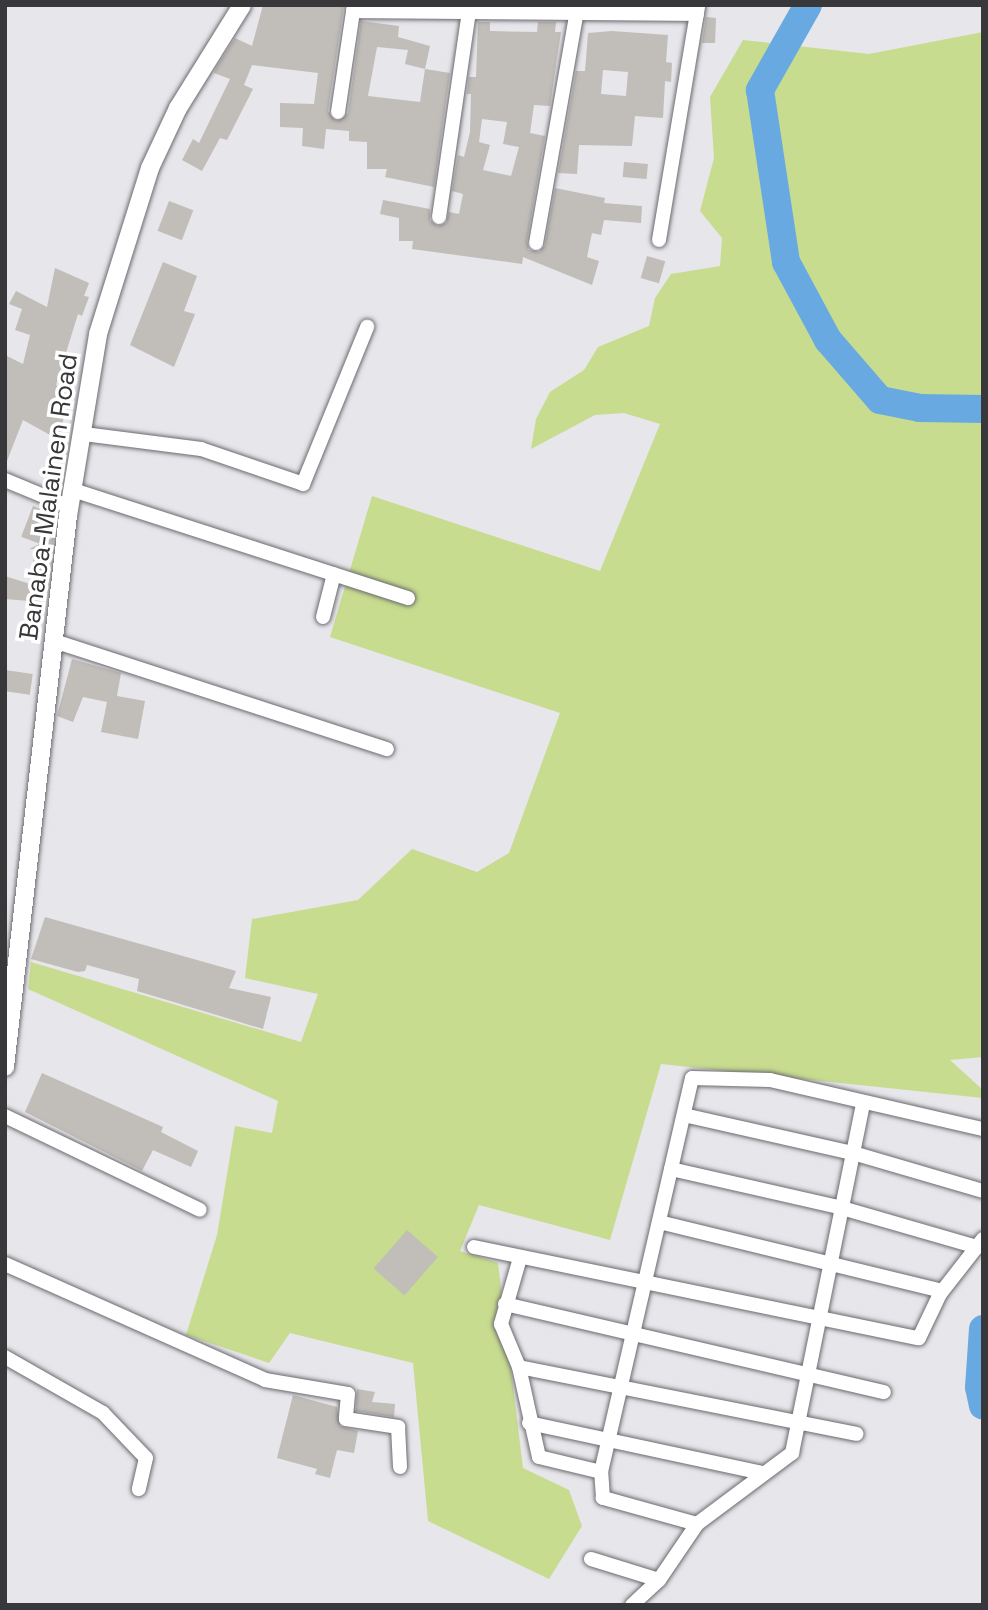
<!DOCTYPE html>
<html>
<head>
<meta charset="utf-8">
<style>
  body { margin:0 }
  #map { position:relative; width:988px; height:1610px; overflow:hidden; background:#e6e6eb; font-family:"Space Grotesk",sans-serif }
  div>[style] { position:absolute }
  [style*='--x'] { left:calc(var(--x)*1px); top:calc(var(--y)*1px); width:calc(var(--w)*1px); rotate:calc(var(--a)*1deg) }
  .green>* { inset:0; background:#c7dc8f }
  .river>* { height:28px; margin:-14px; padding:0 14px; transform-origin:14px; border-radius:14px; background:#69a9e2 }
  .building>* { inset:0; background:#c1bdb9; transform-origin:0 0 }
  .roads { filter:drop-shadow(0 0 2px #6a6a6f) drop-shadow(0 0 2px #6a6a6f) }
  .minor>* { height:14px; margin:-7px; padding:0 7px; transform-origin:7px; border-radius:7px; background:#fff }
  .tertiary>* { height:18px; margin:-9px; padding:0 9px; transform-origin:9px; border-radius:9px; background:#fff }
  span { translate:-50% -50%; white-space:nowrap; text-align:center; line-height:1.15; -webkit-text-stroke:7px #fff; paint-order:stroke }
  .street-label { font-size:26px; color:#38383a }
  .frame { position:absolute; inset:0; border:7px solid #38383a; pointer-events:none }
</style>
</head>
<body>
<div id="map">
  <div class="green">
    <i style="clip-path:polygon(983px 32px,983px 1057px,950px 1060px,983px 1090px,983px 1098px,661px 1064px,610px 1240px,479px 1205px,460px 1251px,498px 1263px,523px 1468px,569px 1490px,582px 1526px,549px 1579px,428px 1521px,413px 1363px,290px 1333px,269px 1363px,186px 1335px,217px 1235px,235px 1126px,272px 1133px,278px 1101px,28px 989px,31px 962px,301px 1042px,318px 994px,245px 978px,252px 919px,358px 900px,412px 849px,477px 872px,509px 853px,560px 713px,330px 637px,372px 496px,600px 571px,660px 424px,624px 413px,595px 415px,531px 449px,536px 419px,550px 392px,584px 370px,598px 347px,649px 326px,655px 298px,671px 274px,720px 266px,722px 238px,700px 211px,714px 158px,710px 97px,743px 40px,869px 54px)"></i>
  </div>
  <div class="river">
    <i style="--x:808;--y:5;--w:98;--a:119.5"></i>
    <i style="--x:760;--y:90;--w:174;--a:81.4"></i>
    <i style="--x:786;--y:262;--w:89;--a:61.7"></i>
    <i style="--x:828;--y:340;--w:79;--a:49.1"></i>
    <i style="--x:880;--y:400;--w:41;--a:11.3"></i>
    <i style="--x:920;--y:408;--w:63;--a:0.9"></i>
    <i style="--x:983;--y:1329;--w:58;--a:93.9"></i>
    <i style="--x:979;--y:1387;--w:19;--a:78"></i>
  </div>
  <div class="building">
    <i style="clip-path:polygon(evenodd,263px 5px,344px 5px,328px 111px,336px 121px,348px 113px,361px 21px,399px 26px,398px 37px,430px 46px,425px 69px,450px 73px,434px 187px,385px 177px,387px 169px,367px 169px,367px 142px,349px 141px,349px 131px,326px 129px,324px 149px,302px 146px,303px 128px,280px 127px,280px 103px,314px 104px,318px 73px,252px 65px,244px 85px,253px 89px,227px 140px,220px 138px,202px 171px,182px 160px,193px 139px,199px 143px,230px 79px,214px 73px,216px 68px,235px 38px,252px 46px,263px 5px,377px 47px,408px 50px,405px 64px,425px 69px,420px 102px,368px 96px,377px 47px)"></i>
    <i style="clip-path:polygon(706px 17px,716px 18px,715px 43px,702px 43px)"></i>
    <i style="clip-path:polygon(evenodd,478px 22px,490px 22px,490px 31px,537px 32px,538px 22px,556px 22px,555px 32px,561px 32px,550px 106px,534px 105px,530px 133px,545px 136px,527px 241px,529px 250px,539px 252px,545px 245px,555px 188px,605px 198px,604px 203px,642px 206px,641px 223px,604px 220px,601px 235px,592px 233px,587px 257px,599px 261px,592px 285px,523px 257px,522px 264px,412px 249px,413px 241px,399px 241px,399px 218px,380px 214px,383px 200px,430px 209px,430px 220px,437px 226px,446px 223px,449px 212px,459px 214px,463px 194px,452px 191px,458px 155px,464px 157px,470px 132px,471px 94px,467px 94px,469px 77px,476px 77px,478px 22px,482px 119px,507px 122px,503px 144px,519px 147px,511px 176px,483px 170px,490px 145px,479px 142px,482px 119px)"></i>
    <i style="clip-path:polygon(evenodd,612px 31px,668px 35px,666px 62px,672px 63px,671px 82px,665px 81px,663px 118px,635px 116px,632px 146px,579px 145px,577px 174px,558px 173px,576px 71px,585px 71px,588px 33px,612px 31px,603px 70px,628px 72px,626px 96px,601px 94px,603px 70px)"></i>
    <i style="left:624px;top:162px;width:24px;height:15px;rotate:5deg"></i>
    <i style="left:169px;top:201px;width:26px;height:32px;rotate:21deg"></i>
    <i style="left:647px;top:256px;width:19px;height:23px;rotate:16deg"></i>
    <i style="clip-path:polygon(163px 262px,197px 276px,184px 311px,195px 314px,174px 367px,130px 345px)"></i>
    <i style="clip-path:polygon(55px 268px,89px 283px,84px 296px,89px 297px,82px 316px,78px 314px,56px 385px,61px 388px,50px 410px,64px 412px,61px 441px,23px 420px,5px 466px,5px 355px,23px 364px,30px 335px,15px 330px,22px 309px,9px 304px,16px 291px,47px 307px)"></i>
    <i style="left:33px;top:506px;width:19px;height:33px;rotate:21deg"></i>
    <i style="clip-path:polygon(54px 537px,45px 582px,41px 581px,41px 602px,5px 599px,5px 576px,30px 584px,35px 549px,29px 549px)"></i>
    <i style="clip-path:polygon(72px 659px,121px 673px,117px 696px,145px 701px,138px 739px,101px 732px,107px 702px,83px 697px,73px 722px,57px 716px)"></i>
    <i style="left:5px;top:670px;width:28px;height:21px;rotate:8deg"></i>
    <i style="clip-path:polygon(45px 917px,236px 971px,229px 988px,271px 997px,263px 1029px,137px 991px,139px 979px,87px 965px,85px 971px,78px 972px,31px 959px)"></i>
    <i style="clip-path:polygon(42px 1073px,163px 1127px,161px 1132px,198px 1151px,191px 1167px,153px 1150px,142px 1171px,25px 1112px)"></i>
    <i style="left:407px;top:1230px;width:41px;height:51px;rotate:41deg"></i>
    <i style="clip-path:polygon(357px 1389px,375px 1392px,372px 1402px,395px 1404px,394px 1417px,356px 1411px)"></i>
    <i style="clip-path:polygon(293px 1395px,337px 1407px,340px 1426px,358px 1431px,354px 1453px,337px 1450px,330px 1478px,315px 1474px,317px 1469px,277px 1458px)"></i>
  </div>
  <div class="roads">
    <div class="minor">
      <i style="--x:353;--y:11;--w:344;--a:0.5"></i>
      <i style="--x:338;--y:112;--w:108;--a:-81.5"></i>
      <i style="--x:439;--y:217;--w:214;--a:-81.7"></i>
      <i style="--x:659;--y:240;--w:237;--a:-80.5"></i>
      <i style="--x:536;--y:243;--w:242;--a:-80"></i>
      <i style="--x:84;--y:434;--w:118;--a:7.3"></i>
      <i style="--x:201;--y:449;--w:108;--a:18.9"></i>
      <i style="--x:303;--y:484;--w:170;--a:-67.8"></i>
      <i style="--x:5;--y:480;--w:70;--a:22.6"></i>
      <i style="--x:73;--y:490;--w:352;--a:17.9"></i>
      <i style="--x:323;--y:617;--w:44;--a:-75.7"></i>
      <i style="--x:54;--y:641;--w:350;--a:18"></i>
      <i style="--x:684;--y:1115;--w:173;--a:12.7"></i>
      <i style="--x:853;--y:1153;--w:135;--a:16.3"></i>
      <i style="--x:5;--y:1116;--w:216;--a:25.7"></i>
      <i style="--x:671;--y:1169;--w:175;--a:12.8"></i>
      <i style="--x:842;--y:1208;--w:141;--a:16.1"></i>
      <i style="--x:659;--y:1222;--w:291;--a:13.7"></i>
      <i style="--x:474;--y:1247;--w:454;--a:11.6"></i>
      <i style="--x:919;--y:1338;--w:49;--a:-64.5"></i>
      <i style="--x:940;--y:1294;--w:70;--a:-52"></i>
      <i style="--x:520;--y:1258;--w:69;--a:106.1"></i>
      <i style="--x:501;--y:1324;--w:47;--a:67.3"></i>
      <i style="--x:519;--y:1367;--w:92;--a:77.5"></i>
      <i style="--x:539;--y:1457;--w:64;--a:13.6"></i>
      <i style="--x:5;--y:1264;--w:285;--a:24"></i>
      <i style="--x:265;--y:1380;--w:84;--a:9.6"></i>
      <i style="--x:348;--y:1394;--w:25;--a:95"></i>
      <i style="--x:346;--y:1419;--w:53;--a:8.7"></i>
      <i style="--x:398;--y:1427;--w:40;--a:87.1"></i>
      <i style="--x:505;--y:1304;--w:389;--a:13.1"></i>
      <i style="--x:5;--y:1357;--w:113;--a:29.7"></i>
      <i style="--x:103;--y:1413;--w:62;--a:46.3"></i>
      <i style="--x:146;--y:1458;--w:32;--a:103"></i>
      <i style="--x:519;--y:1367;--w:344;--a:11.2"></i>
      <i style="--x:529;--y:1423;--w:238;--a:12.1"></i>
      <i style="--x:697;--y:1524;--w:98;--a:-164.5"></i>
      <i style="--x:603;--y:1498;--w:26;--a:-94"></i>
      <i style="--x:601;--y:1472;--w:404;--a:-77"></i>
      <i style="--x:692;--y:1078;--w:78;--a:1.5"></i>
      <i style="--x:770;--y:1080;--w:219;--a:13"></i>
      <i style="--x:591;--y:1559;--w:71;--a:17.2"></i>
      <i style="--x:632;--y:1605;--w:37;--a:-43"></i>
      <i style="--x:659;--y:1580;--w:68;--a:-55.8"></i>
      <i style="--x:697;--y:1524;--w:119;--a:-36.8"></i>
      <i style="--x:792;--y:1453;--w:357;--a:-78.5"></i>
    </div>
    <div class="tertiary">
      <i style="--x:5;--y:1067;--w:555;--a:-83.48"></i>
      <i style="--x:68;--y:516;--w:184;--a:-80.6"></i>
      <i style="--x:98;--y:334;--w:174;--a:-72.6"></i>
      <i style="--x:150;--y:168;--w:66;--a:-65"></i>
      <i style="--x:178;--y:108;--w:121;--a:-58.1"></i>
    </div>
  </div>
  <div class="street-label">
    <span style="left:49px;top:497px;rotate:-82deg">Banaba-Malainen Road</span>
  </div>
  <div class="frame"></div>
</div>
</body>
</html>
